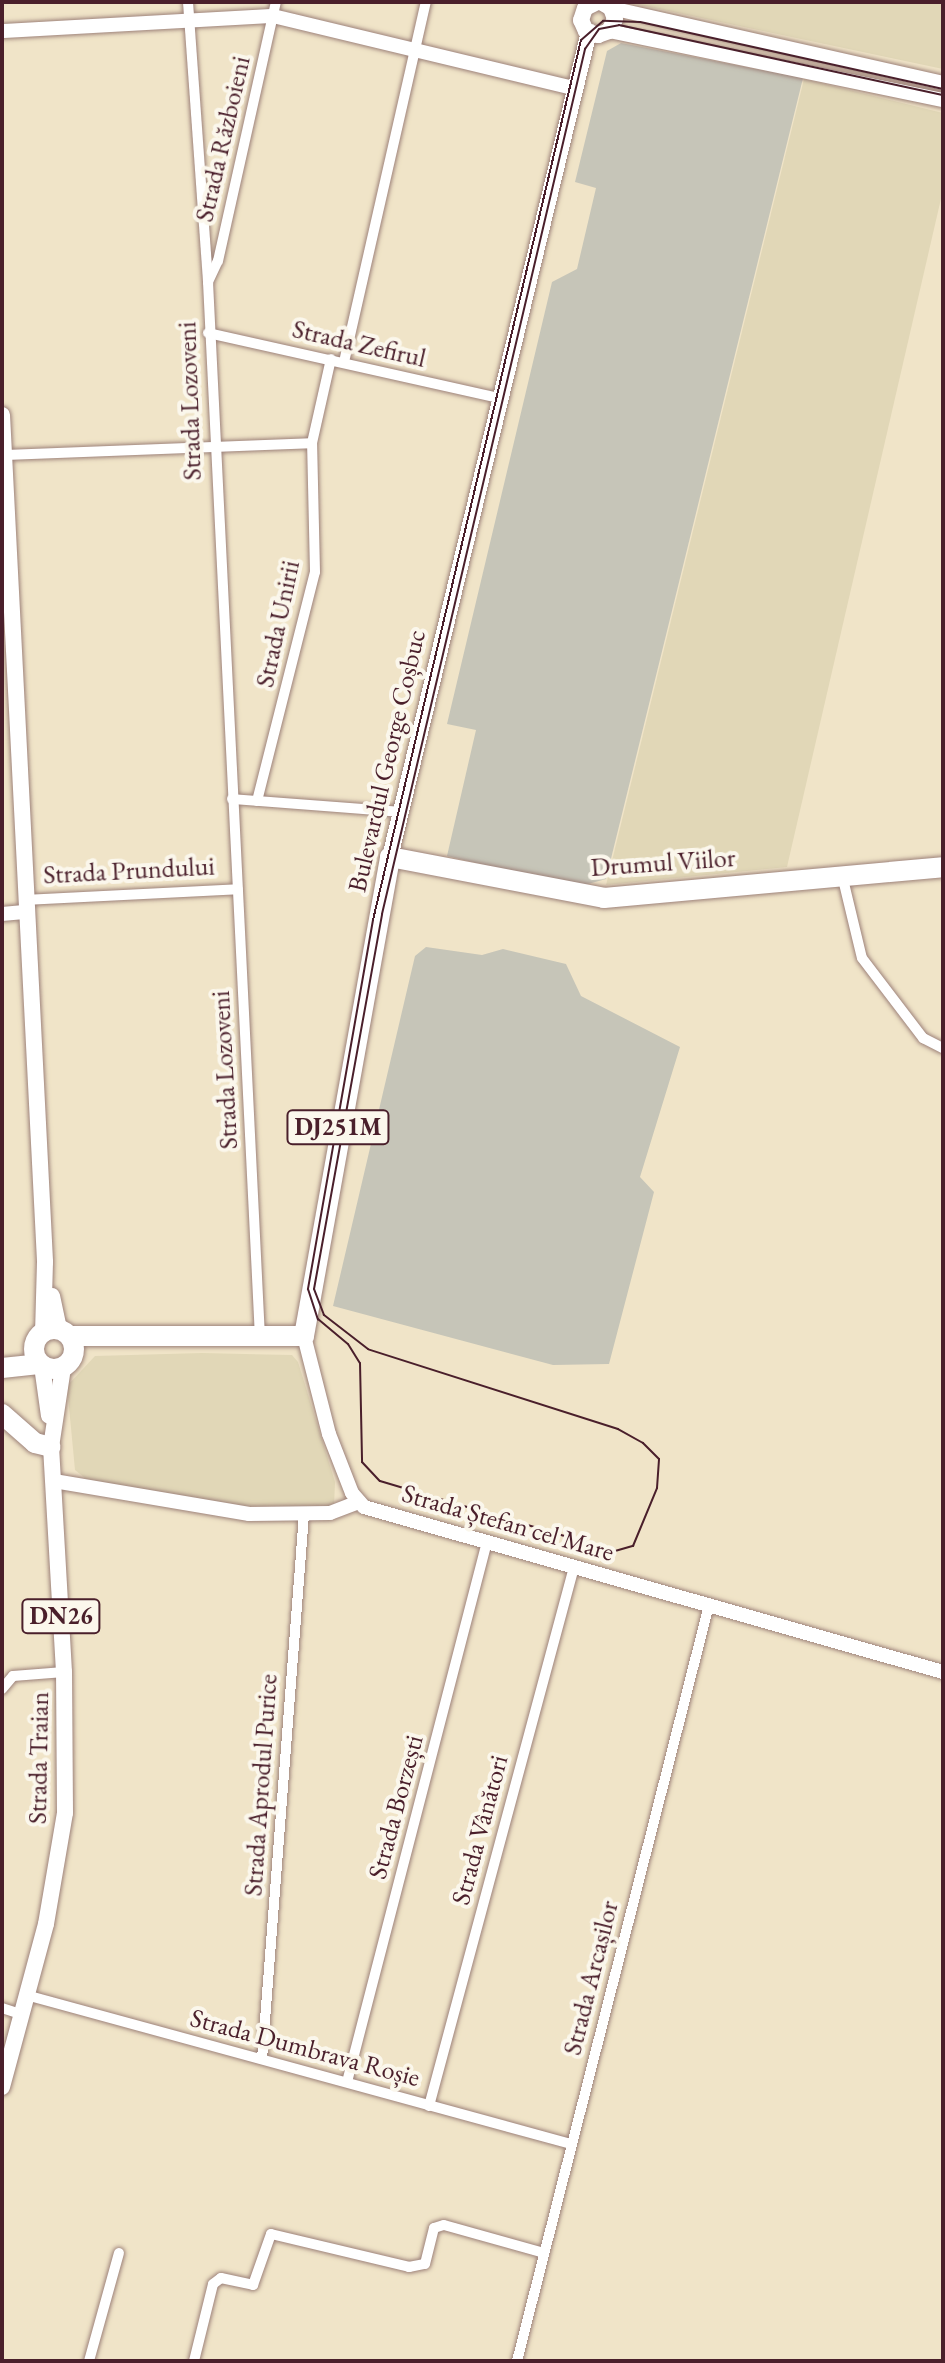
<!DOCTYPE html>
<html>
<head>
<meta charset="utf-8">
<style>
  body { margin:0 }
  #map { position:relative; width:945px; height:2363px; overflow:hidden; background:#f0e4c8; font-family:"EB Garamond",serif }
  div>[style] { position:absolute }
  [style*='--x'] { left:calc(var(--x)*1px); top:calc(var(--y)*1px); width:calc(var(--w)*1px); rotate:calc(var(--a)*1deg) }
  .built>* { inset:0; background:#e1d7b7 }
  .industrial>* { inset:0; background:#c6c5b8 }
  .roads { filter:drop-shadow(0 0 2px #9d827a) drop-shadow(0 0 2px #9d827a) }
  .street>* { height:10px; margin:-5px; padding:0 5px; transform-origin:5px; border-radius:5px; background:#fff }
  .secondary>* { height:14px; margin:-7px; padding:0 7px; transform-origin:7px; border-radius:7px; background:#fff }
  .primary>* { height:16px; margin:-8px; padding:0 8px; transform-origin:8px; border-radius:8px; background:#fff }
  .highway>* { height:20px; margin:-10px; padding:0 10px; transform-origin:10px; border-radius:10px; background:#fff }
  .highway>.ring { margin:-10px; padding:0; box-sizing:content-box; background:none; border:20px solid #fff; border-radius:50% }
  .tram>* { height:2px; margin:-1px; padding:0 1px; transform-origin:1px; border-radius:1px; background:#4a1f2b }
  span { translate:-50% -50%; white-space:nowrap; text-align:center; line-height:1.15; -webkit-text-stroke:8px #fbf7ec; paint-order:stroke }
  .shield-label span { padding:2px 6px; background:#fbf7ec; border:2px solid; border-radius:6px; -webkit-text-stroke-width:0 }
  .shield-label { font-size:24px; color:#4a1f2b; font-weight:700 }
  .street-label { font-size:26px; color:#4a1f2b }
  .frame { position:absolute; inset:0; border:4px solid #4a1f2b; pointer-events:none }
</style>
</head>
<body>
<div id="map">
  <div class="built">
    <i style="clip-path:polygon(626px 2px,943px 2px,943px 69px)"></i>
    <i style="clip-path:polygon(804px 79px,943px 113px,943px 190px,787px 867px,606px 885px)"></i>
    <i style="clip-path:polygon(202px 1353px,292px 1355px,298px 1362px,335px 1482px,334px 1507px,238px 1506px,90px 1482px,75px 1470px,67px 1386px,95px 1356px)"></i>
  </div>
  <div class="industrial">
    <i style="clip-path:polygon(621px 43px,803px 78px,606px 879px,577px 887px,447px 856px,476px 730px,447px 724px,552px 282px,577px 269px,596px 188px,575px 182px,607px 51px)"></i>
    <i style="clip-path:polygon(426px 947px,482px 955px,503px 949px,566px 964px,581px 996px,680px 1047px,640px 1177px,654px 1192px,609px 1364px,553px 1365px,333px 1306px,415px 956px)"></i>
  </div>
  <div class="roads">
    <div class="street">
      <i style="--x:188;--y:2;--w:281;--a:85.9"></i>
      <i style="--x:208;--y:282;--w:1057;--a:87.18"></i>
      <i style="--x:208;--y:282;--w:23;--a:-65"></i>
      <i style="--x:218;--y:261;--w:265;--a:-77.4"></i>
      <i style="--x:208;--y:333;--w:298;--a:12.6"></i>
      <i style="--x:344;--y:362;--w:369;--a:-77.2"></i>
      <i style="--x:4;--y:455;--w:308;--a:-2.2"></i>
      <i style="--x:232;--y:799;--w:169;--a:4.4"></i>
      <i style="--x:257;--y:801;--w:236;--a:-75.8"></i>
      <i style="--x:315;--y:572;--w:129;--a:-91.3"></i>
      <i style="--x:312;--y:443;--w:86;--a:-77.3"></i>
      <i style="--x:842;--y:875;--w:85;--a:76.5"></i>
      <i style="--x:862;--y:958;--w:101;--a:52.7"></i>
      <i style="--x:923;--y:1038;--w:22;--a:27"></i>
      <i style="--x:24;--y:900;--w:214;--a:-2.9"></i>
      <i style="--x:2;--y:1689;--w:17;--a:-50"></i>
      <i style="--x:13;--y:1676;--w:51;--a:-4.5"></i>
      <i style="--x:26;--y:1995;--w:565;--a:15.29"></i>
      <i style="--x:2;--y:2008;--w:20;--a:18"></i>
      <i style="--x:262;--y:2059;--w:546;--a:-85.59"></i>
      <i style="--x:347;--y:2082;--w:558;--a:-75.47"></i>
      <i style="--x:429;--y:2106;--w:558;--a:-74.94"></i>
      <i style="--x:89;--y:2361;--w:112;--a:-74.5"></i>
      <i style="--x:194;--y:2361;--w:79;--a:-76.1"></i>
      <i style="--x:213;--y:2284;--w:10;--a:-37"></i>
      <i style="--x:221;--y:2278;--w:33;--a:12"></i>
      <i style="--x:253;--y:2285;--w:54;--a:-70.6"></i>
      <i style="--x:271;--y:2234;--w:142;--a:13.4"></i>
      <i style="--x:409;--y:2267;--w:16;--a:-11"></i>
      <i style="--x:425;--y:2264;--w:37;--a:-76"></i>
      <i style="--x:434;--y:2228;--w:10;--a:-17"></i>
      <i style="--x:444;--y:2225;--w:104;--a:15.6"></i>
      <i style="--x:517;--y:2361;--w:780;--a:-75.75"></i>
    </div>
    <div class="secondary">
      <i style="--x:611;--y:8;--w:340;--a:12.7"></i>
      <i style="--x:2;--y:31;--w:271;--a:-3.2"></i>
      <i style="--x:273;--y:16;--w:308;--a:13.5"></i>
      <i style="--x:609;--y:31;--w:341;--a:11.7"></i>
      <i style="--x:2;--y:914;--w:22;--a:-5"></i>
      <i style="--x:304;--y:1336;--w:101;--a:75.7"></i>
      <i style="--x:329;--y:1434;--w:63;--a:68.7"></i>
      <i style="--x:352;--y:1493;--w:18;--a:49"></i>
      <i style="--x:364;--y:1507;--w:602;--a:15.91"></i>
      <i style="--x:54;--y:1481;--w:198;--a:9.6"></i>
      <i style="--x:249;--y:1514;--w:81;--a:-0.7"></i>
      <i style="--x:330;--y:1513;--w:31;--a:-21"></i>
    </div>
    <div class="primary">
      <i style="--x:597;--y:2;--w:13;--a:153"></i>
      <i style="--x:585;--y:8;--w:13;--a:108"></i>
      <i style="--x:581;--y:20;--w:12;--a:66"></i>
      <i style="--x:586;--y:31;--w:13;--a:18"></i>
      <i style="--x:598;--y:35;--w:12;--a:-20"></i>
      <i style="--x:609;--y:31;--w:13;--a:-63"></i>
      <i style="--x:615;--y:19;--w:12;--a:-110"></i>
      <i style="--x:611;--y:8;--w:12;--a:-149"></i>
      <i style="--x:2;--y:415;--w:848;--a:87.09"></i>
      <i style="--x:45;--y:1262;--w:70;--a:91.6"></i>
      <i style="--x:390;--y:857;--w:849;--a:-76.44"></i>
      <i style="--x:52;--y:1296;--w:35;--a:78"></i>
      <i style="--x:42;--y:1366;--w:50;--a:82"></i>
      <i style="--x:2;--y:2087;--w:169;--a:-74.9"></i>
      <i style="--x:46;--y:1924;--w:113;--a:-80.3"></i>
      <i style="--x:65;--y:1813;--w:141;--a:-90.4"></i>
      <i style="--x:64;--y:1672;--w:225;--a:-93.3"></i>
      <i style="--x:51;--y:1447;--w:80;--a:-81.4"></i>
    </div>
    <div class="highway">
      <i class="ring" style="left:34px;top:1329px;width:20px;height:20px"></i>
      <i style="--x:70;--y:1336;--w:234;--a:0"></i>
      <i style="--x:304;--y:1336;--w:487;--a:-79.8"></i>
      <i style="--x:390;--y:857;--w:218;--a:10.8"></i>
      <i style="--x:604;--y:898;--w:340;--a:-5.2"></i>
      <i style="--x:2;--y:1368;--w:37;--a:-6"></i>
      <i style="--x:2;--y:1414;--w:44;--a:41.3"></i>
      <i style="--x:35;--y:1443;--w:16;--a:14"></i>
    </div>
  </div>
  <div class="tram">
    <i style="--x:943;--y:89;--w:310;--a:-167.5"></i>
    <i style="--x:640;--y:22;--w:37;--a:-178"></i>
    <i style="--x:603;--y:21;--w:29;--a:139"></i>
    <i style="--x:581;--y:40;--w:904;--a:103.3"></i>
    <i style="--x:373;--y:920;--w:375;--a:100"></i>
    <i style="--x:308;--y:1289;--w:32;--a:72"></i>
    <i style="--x:318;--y:1319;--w:39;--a:40"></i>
    <i style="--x:348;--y:1344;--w:22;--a:58"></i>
    <i style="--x:360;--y:1363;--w:99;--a:88.8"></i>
    <i style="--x:362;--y:1462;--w:26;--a:47"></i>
    <i style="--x:380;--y:1481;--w:245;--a:16.6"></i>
    <i style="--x:615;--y:1551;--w:19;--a:-16"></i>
    <i style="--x:633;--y:1546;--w:63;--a:-67.5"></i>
    <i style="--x:657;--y:1488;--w:29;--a:-86"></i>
    <i style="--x:659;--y:1459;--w:23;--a:-135"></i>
    <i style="--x:643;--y:1443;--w:29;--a:-151"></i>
    <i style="--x:618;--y:1429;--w:262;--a:-162.3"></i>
    <i style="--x:368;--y:1349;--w:56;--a:-142.3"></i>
    <i style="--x:324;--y:1315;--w:28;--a:-111"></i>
    <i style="--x:314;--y:1289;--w:381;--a:-79.7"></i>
    <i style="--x:382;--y:914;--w:889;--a:-76.79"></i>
    <i style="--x:585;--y:49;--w:24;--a:-55"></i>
    <i style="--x:599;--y:29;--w:20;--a:-11"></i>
    <i style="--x:619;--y:25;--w:331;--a:12.2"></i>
  </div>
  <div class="shield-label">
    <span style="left:338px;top:1127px">DJ251M</span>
    <span style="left:61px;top:1616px">DN26</span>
  </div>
  <div class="street-label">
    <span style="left:223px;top:139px;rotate:-77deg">Strada Războieni</span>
    <span style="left:359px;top:344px;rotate:13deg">Strada Zefirul</span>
    <span style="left:190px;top:401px;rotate:-92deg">Strada Lozoveni</span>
    <span style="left:278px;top:624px;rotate:-78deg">Strada Unirii</span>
    <span style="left:387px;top:761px;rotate:-77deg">Bulevardul George Coșbuc</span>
    <span style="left:663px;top:863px;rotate:-4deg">Drumul Viilor</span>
    <span style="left:129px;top:871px;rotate:-3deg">Strada Prundului</span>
    <span style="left:225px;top:1070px;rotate:-93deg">Strada Lozoveni</span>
    <span style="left:508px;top:1523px;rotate:16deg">Strada Ștefan cel Mare</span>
    <span style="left:39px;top:1758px;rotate:-89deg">Strada Traian</span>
    <span style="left:261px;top:1785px;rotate:-86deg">Strada Aprodul Purice</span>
    <span style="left:396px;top:1807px;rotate:-75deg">Strada Borzești</span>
    <span style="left:480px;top:1830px;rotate:-75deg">Strada Vânători</span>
    <span style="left:591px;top:1978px;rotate:-76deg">Strada Arcașilor</span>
    <span style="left:305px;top:2048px;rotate:15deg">Strada Dumbrava Roșie</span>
  </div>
  <div class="frame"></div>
</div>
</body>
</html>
